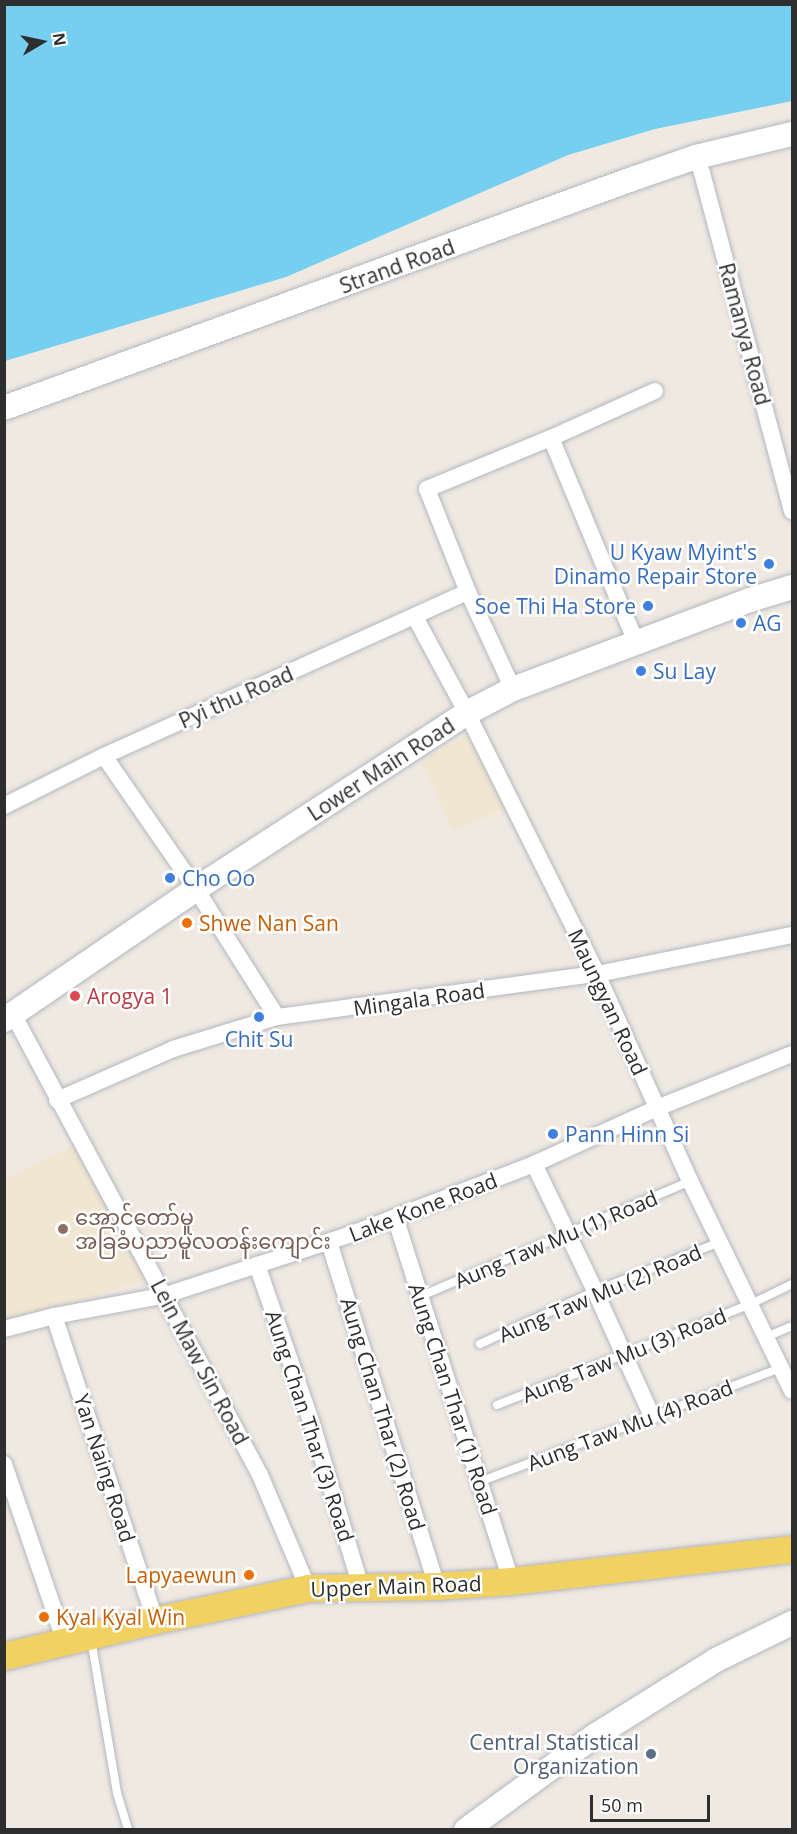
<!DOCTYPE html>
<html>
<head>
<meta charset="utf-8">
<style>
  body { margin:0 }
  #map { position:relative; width:797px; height:1834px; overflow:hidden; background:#efe9e1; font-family:"Open Sans","Noto Sans Myanmar",sans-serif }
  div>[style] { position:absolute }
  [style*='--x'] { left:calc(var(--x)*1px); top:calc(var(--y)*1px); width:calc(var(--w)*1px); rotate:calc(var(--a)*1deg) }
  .education>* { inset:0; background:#f0e6d1 }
  .water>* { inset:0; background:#75cff0 }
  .roads { filter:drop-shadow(0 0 2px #b4b7c1) drop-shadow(0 0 2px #b4b7c1) }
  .service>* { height:8px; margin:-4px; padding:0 4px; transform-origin:4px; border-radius:4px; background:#fff }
  .minor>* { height:16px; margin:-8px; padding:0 8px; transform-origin:8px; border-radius:8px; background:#fff }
  .secondary>* { height:24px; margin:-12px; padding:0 12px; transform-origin:12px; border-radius:12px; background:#fff }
  .primary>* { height:27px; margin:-13.5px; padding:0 13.5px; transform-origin:13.5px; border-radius:13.5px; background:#f2d163 }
  .dots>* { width:16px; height:16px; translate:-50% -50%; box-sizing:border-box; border:3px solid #fff; border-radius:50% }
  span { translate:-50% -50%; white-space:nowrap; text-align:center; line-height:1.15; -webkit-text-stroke:5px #fff; paint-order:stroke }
  .street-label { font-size:21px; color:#2e2e2e }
  .shop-label { font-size:21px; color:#366cbe }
  .right { translate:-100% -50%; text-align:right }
  .left { translate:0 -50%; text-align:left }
  .food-label { font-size:21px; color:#c56008 }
  .health-label { font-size:21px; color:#be3a42 }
  .education-label { font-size:21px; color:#785e54 }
  .service-label { font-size:21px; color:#4e5e75 }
  .frame { position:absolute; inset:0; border:6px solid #2e2e2e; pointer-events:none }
  .north { position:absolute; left:12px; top:12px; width:60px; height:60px; -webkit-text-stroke:4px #fff; paint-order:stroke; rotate:81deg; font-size:16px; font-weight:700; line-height:24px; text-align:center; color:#2e2e2e }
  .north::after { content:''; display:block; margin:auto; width:21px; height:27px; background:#2e2e2e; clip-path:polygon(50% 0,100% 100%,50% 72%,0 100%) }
  .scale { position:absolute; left:590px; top:1795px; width:120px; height:27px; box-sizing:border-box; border:3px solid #2e2e2e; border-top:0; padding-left:8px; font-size:18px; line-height:21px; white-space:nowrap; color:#2e2e2e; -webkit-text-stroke:4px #fff; paint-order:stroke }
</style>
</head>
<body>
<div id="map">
  <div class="education">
    <i style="clip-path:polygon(467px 735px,507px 808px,452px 831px,422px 762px)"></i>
    <i style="clip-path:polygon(75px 1145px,150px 1278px,5px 1324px,5px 1179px)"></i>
  </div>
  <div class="water">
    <i style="clip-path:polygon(5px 4px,792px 5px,792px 101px,655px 129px,568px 155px,286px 277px,5px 361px)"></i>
  </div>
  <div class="roads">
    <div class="service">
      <i style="--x:421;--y:1296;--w:293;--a:-23.1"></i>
      <i style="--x:766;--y:1337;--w:28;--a:-23"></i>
      <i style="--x:480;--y:1344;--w:127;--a:-24.7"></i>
      <i style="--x:595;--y:1291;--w:134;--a:-21.4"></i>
      <i style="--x:497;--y:1405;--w:273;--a:-21.7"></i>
      <i style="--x:751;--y:1304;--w:46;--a:-26"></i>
      <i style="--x:479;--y:1482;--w:323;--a:-20.7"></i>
      <i style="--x:91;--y:1639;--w:156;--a:80.4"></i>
      <i style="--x:117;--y:1793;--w:39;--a:73"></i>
    </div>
    <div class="minor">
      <i style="--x:696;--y:157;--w:17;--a:69"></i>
      <i style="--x:702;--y:173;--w:350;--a:75.1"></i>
      <i style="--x:551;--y:438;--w:221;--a:67.4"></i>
      <i style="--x:415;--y:617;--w:109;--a:61.6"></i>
      <i style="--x:467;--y:713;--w:292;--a:63.5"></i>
      <i style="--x:597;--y:974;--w:227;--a:65.8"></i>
      <i style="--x:690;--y:1181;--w:233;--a:64.1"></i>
      <i style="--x:513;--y:689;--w:107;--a:-114.9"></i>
      <i style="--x:468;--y:592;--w:111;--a:-111.7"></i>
      <i style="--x:427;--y:489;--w:134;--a:-22.4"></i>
      <i style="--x:551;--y:438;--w:114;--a:-24.3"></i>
      <i style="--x:104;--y:756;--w:162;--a:55.3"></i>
      <i style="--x:196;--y:889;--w:151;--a:57.7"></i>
      <i style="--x:4;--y:806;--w:112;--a:-26.6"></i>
      <i style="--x:104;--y:756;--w:399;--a:-24.3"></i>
      <i style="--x:13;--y:1014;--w:523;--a:61.82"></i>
      <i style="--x:260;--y:1475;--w:123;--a:67"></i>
      <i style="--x:57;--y:1100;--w:127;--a:-23.7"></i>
      <i style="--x:173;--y:1049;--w:109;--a:-17.1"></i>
      <i style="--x:277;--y:1017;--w:323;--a:-7.7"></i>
      <i style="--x:597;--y:974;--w:199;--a:-11.3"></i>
      <i style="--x:534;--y:1164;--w:141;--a:64.3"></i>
      <i style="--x:595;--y:1291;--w:137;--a:65.5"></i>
      <i style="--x:395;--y:1217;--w:382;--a:72.3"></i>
      <i style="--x:329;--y:1242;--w:361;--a:72.6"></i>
      <i style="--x:257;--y:1265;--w:168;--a:70.9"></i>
      <i style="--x:312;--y:1424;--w:170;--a:73.3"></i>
      <i style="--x:54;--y:1316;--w:320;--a:71.6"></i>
      <i style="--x:4;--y:1329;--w:52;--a:-14.6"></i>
      <i style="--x:54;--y:1316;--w:114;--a:-10.6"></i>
      <i style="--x:166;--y:1295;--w:195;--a:-18.2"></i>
      <i style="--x:351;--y:1234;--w:196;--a:-20.9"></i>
      <i style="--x:534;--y:1164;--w:135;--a:-24.5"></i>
      <i style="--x:657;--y:1108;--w:145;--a:-21.8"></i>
      <i style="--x:4;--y:1464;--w:188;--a:71.1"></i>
    </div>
    <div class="secondary">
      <i style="--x:4;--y:408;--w:672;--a:-20.03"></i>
      <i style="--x:635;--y:178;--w:65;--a:-19"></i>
      <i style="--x:696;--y:157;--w:99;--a:-13.5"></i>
      <i style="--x:4;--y:1020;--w:232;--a:-34.3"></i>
      <i style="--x:196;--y:889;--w:323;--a:-33"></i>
      <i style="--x:467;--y:713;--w:52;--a:-27.6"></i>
      <i style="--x:513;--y:689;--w:253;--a:-20.6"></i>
      <i style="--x:750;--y:600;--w:44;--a:-17.2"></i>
      <i style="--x:466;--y:1830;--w:157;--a:-36.2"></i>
      <i style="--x:593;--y:1737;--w:145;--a:-32"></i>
      <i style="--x:716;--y:1660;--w:85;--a:-26"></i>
    </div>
    <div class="primary">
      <i style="--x:4;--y:1656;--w:155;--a:-13.4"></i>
      <i style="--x:155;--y:1620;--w:156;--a:-11.8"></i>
      <i style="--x:308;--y:1588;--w:129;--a:-0.9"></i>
      <i style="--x:437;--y:1586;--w:74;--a:-3.9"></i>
      <i style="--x:511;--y:1581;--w:283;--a:-6.5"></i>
    </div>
  </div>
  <div class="dots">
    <i style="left:769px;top:564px;background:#3f7fe0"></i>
    <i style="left:648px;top:606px;background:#3f7fe0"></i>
    <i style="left:741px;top:623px;background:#3f7fe0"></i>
    <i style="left:641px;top:671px;background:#3f7fe0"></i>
    <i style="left:170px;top:878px;background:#3f7fe0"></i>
    <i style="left:187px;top:923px;background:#e8710a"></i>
    <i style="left:75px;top:996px;background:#e0444e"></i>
    <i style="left:259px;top:1017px;background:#3f7fe0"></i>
    <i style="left:553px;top:1134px;background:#3f7fe0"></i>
    <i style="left:63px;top:1229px;background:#8d6e63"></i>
    <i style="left:249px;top:1575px;background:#e8710a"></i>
    <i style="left:44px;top:1617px;background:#e8710a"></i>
    <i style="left:651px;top:1754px;background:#5c6f8a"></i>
  </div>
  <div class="street-label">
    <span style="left:397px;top:266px;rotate:-20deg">Strand Road</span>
    <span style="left:745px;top:334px;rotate:75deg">Ramanya Road</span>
    <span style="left:236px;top:697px;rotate:-24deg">Pyi thu Road</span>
    <span style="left:381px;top:769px;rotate:-33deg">Lower Main Road</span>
    <span style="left:419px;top:999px;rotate:-8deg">Mingala Road</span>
    <span style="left:608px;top:1002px;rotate:65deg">Maungyan Road</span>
    <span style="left:423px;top:1207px;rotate:-21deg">Lake Kone Road</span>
    <span style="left:556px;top:1239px;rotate:-23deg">Aung Taw Mu (1) Road</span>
    <span style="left:600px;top:1293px;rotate:-23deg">Aung Taw Mu (2) Road</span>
    <span style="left:624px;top:1355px;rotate:-22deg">Aung Taw Mu (3) Road</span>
    <span style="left:200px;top:1362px;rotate:62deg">Lein Maw Sin Road</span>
    <span style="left:453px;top:1399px;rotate:72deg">Aung Chan Thar (1) Road</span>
    <span style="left:383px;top:1414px;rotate:73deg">Aung Chan Thar (2) Road</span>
    <span style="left:630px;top:1425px;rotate:-21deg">Aung Taw Mu (4) Road</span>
    <span style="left:310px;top:1426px;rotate:72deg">Aung Chan Thar (3) Road</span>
    <span style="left:105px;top:1468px;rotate:72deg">Yan Naing Road</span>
    <span style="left:396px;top:1586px;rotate:-2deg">Upper Main Road</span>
  </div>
  <div class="shop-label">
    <span class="right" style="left:757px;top:564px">U Kyaw Myint's<br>Dinamo Repair Store</span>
    <span class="right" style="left:636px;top:606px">Soe Thi Ha Store</span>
    <span class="left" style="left:753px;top:623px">AG</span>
    <span class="left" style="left:653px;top:671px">Su Lay</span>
    <span class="left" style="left:182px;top:878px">Cho Oo</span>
    <span style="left:259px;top:1039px">Chit Su</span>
    <span class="left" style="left:565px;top:1134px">Pann Hinn Si</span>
  </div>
  <div class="food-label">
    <span class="left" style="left:199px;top:923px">Shwe Nan San</span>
    <span class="right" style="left:237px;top:1575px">Lapyaewun</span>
    <span class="left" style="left:56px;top:1617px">Kyal Kyal Win</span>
  </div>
  <div class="health-label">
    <span class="left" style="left:87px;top:996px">Arogya 1</span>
  </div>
  <div class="education-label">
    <span class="left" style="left:75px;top:1229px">အောင်တော်မူ<br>အခြခံပညာမူလတန်းကျောင်း</span>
  </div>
  <div class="service-label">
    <span class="right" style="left:639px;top:1754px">Central Statistical<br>Organization</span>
  </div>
  <div class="frame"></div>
  <div class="north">N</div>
  <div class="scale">50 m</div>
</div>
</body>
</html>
